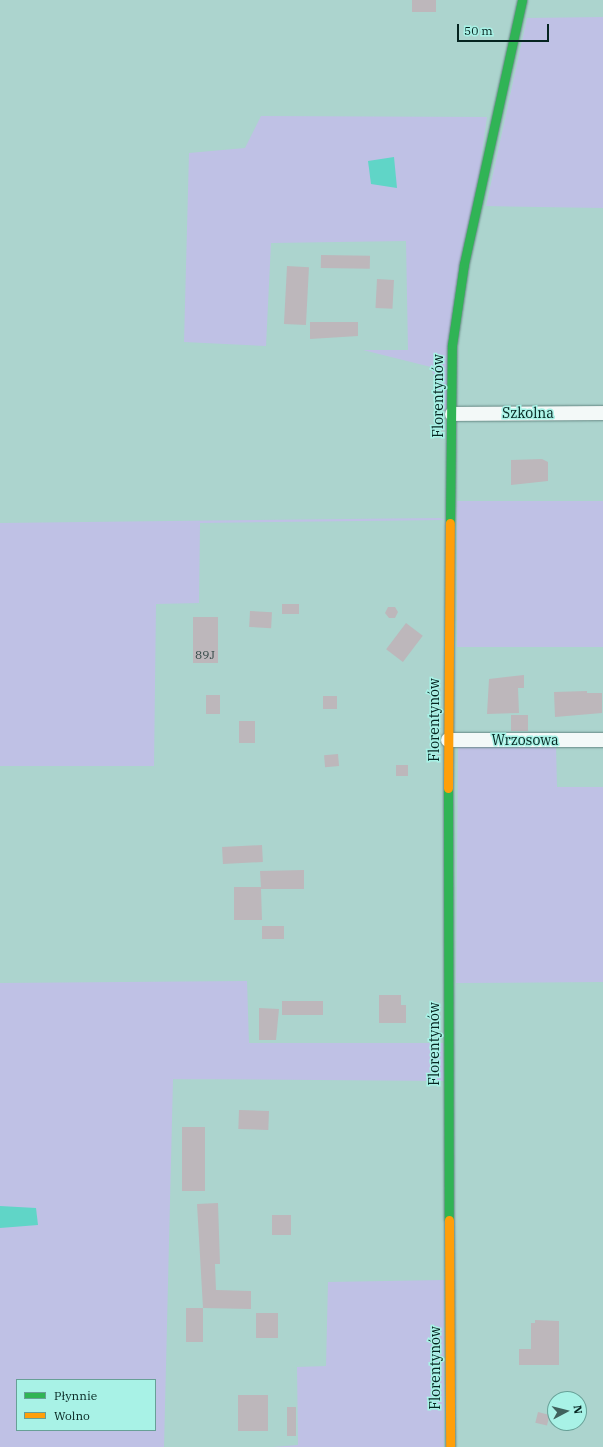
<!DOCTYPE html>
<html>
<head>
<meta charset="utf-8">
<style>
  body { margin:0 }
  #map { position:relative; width:603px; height:1447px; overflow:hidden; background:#acd4ce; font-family:"IBM Plex Serif",serif }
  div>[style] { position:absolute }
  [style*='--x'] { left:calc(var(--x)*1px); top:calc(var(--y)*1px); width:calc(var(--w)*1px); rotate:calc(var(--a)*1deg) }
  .green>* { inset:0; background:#bfc1e5; transform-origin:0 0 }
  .water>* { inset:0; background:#60d5c7 }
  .building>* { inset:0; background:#bdb7bb; transform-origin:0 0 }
  .roads { filter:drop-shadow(0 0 1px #638581) drop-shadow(0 0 1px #638581) }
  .street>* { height:14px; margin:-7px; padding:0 7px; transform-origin:7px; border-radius:7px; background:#f3f9f8 }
  .fast>* { height:9px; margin:-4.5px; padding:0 4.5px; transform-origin:4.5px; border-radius:4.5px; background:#30b455 }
  .slow>* { height:9px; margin:-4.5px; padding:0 4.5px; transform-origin:4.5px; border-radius:4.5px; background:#ff9f0a }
  span { translate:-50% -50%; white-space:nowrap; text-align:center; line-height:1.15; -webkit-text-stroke:3px #a8f2e6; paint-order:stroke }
  .number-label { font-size:12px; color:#334947 }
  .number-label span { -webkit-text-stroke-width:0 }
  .street-label { font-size:14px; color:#052420 }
  .legend { position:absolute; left:16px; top:1379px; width:140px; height:52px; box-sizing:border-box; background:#a8f2e6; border:1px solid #67a097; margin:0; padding:5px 7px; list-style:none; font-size:12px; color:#052420 }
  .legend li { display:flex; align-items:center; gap:8px; height:20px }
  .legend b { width:20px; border:1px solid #67a097 }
  .north { position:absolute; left:547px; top:1391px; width:40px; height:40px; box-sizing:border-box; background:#a8f2e6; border:1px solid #67a097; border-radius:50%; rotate:83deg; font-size:11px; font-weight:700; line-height:16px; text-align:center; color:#052420 }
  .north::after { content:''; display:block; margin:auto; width:14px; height:18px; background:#3f625d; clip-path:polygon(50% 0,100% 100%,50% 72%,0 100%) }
  .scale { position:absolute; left:457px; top:24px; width:92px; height:18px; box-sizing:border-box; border:2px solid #052420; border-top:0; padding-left:5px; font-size:12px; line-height:14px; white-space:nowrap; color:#052420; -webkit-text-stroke:3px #a8f2e6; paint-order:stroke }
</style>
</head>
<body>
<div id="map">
  <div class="green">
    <i style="clip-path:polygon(603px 17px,603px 208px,486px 206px,527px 18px)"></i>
    <i style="clip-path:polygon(261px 116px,487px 117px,446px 415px,431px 367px,363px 350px,408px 350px,406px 241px,271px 243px,266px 346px,184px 342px,189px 153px,245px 148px)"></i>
    <i style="left:457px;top:501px;width:146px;height:146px"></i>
    <i style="clip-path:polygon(440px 518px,444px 520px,200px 523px,199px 603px,156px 604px,154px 766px,0 766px,0 523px)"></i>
    <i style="clip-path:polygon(458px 745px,556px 746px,557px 787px,603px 787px,603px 982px,456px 983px)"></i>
    <i style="clip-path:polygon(evenodd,247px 981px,249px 1043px,443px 1043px,444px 1081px,173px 1079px,164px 1447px,0 1447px,0 983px,247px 981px,17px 1380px,155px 1380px,155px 1430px,17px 1430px,17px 1380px)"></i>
    <i style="clip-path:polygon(444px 1280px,444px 1447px,273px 1447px,298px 1445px,297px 1367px,326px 1366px,328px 1282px)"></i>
  </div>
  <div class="water">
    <i style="clip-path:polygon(394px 157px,397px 188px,371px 184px,368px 161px)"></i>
    <i style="clip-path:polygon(0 1206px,36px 1208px,38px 1225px,0 1228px)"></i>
  </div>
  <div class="building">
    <i style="left:412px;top:0;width:24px;height:12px"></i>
    <i style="left:321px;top:255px;width:49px;height:13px;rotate:1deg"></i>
    <i style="left:287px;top:266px;width:22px;height:58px;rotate:3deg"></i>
    <i style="left:377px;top:279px;width:17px;height:29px;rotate:3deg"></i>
    <i style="clip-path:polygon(310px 322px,358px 322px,358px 336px,310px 339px)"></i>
    <i style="clip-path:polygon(542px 459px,548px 462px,548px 481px,511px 485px,511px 460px)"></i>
    <i style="left:282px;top:604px;width:17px;height:10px"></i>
    <i style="clip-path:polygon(388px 607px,395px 607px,398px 612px,395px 618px,389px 618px,385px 613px)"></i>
    <i style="left:250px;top:611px;width:22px;height:16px;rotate:3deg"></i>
    <i style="left:218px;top:617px;width:46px;height:25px;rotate:90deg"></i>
    <i style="left:406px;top:623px;width:21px;height:33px;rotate:37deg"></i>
    <i style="clip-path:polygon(524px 675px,524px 688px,518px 688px,519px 713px,487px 714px,489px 679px)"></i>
    <i style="clip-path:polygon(587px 691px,587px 693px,602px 693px,602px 713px,555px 717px,554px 692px)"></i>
    <i style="left:206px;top:695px;width:14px;height:19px"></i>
    <i style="left:323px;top:696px;width:14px;height:13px"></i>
    <i style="left:511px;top:715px;width:17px;height:16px"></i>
    <i style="left:239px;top:721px;width:16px;height:22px"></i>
    <i style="left:338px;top:754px;width:12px;height:14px;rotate:85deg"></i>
    <i style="left:396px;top:765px;width:12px;height:11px"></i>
    <i style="left:262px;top:845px;width:17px;height:40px;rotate:87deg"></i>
    <i style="clip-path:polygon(304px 870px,304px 889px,261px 889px,262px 920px,234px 920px,234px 887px,261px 887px,260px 871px)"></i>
    <i style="left:262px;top:926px;width:22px;height:13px"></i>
    <i style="clip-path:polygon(379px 995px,401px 995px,401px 1005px,406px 1005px,406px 1023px,379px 1023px)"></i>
    <i style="left:323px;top:1001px;width:14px;height:41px;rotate:90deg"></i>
    <i style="clip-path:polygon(259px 1008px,279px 1009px,276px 1040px,259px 1040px)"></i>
    <i style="left:239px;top:1110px;width:30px;height:19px;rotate:2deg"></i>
    <i style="left:182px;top:1127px;width:23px;height:64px"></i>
    <i style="clip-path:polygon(218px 1203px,220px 1264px,215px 1264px,216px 1290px,251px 1291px,251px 1309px,203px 1308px,197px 1204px)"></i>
    <i style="left:272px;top:1215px;width:19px;height:20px"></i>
    <i style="left:186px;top:1308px;width:17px;height:34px"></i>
    <i style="left:256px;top:1313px;width:22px;height:25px"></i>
    <i style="clip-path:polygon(535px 1320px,559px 1321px,559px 1365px,519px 1365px,519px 1349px,531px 1349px,531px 1323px,535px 1323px)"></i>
    <i style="left:238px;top:1395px;width:30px;height:36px"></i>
    <i style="left:287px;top:1407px;width:9px;height:29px"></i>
    <i style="left:538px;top:1412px;width:12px;height:11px;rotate:14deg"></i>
  </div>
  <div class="roads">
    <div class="street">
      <i style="--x:452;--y:414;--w:151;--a:-0.4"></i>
      <i style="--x:448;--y:740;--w:155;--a:0"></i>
    </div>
    <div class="fast">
      <i style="--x:450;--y:523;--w:178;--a:-89.4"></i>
      <i style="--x:452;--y:345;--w:82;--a:-81.6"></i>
      <i style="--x:464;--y:264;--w:270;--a:-77.6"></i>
      <i style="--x:448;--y:788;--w:432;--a:89.9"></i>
    </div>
    <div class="slow">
      <i style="--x:448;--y:788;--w:265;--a:-89.6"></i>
      <i style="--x:449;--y:1220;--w:227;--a:89.7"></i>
    </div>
  </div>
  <div class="number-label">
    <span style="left:205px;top:655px">89J</span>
  </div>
  <div class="street-label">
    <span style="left:438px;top:396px;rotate:-90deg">Florentynów</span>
    <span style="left:528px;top:413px">Szkolna</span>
    <span style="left:434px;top:720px;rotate:-90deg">Florentynów</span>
    <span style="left:525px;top:740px">Wrzosowa</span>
    <span style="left:434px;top:1044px;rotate:-90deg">Florentynów</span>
    <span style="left:435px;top:1368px;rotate:-90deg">Florentynów</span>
  </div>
  <ul class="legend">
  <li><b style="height:5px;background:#30b455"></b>Płynnie</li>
  <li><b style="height:5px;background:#ff9f0a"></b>Wolno</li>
  </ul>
  <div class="north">N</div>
  <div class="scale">50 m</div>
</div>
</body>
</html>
